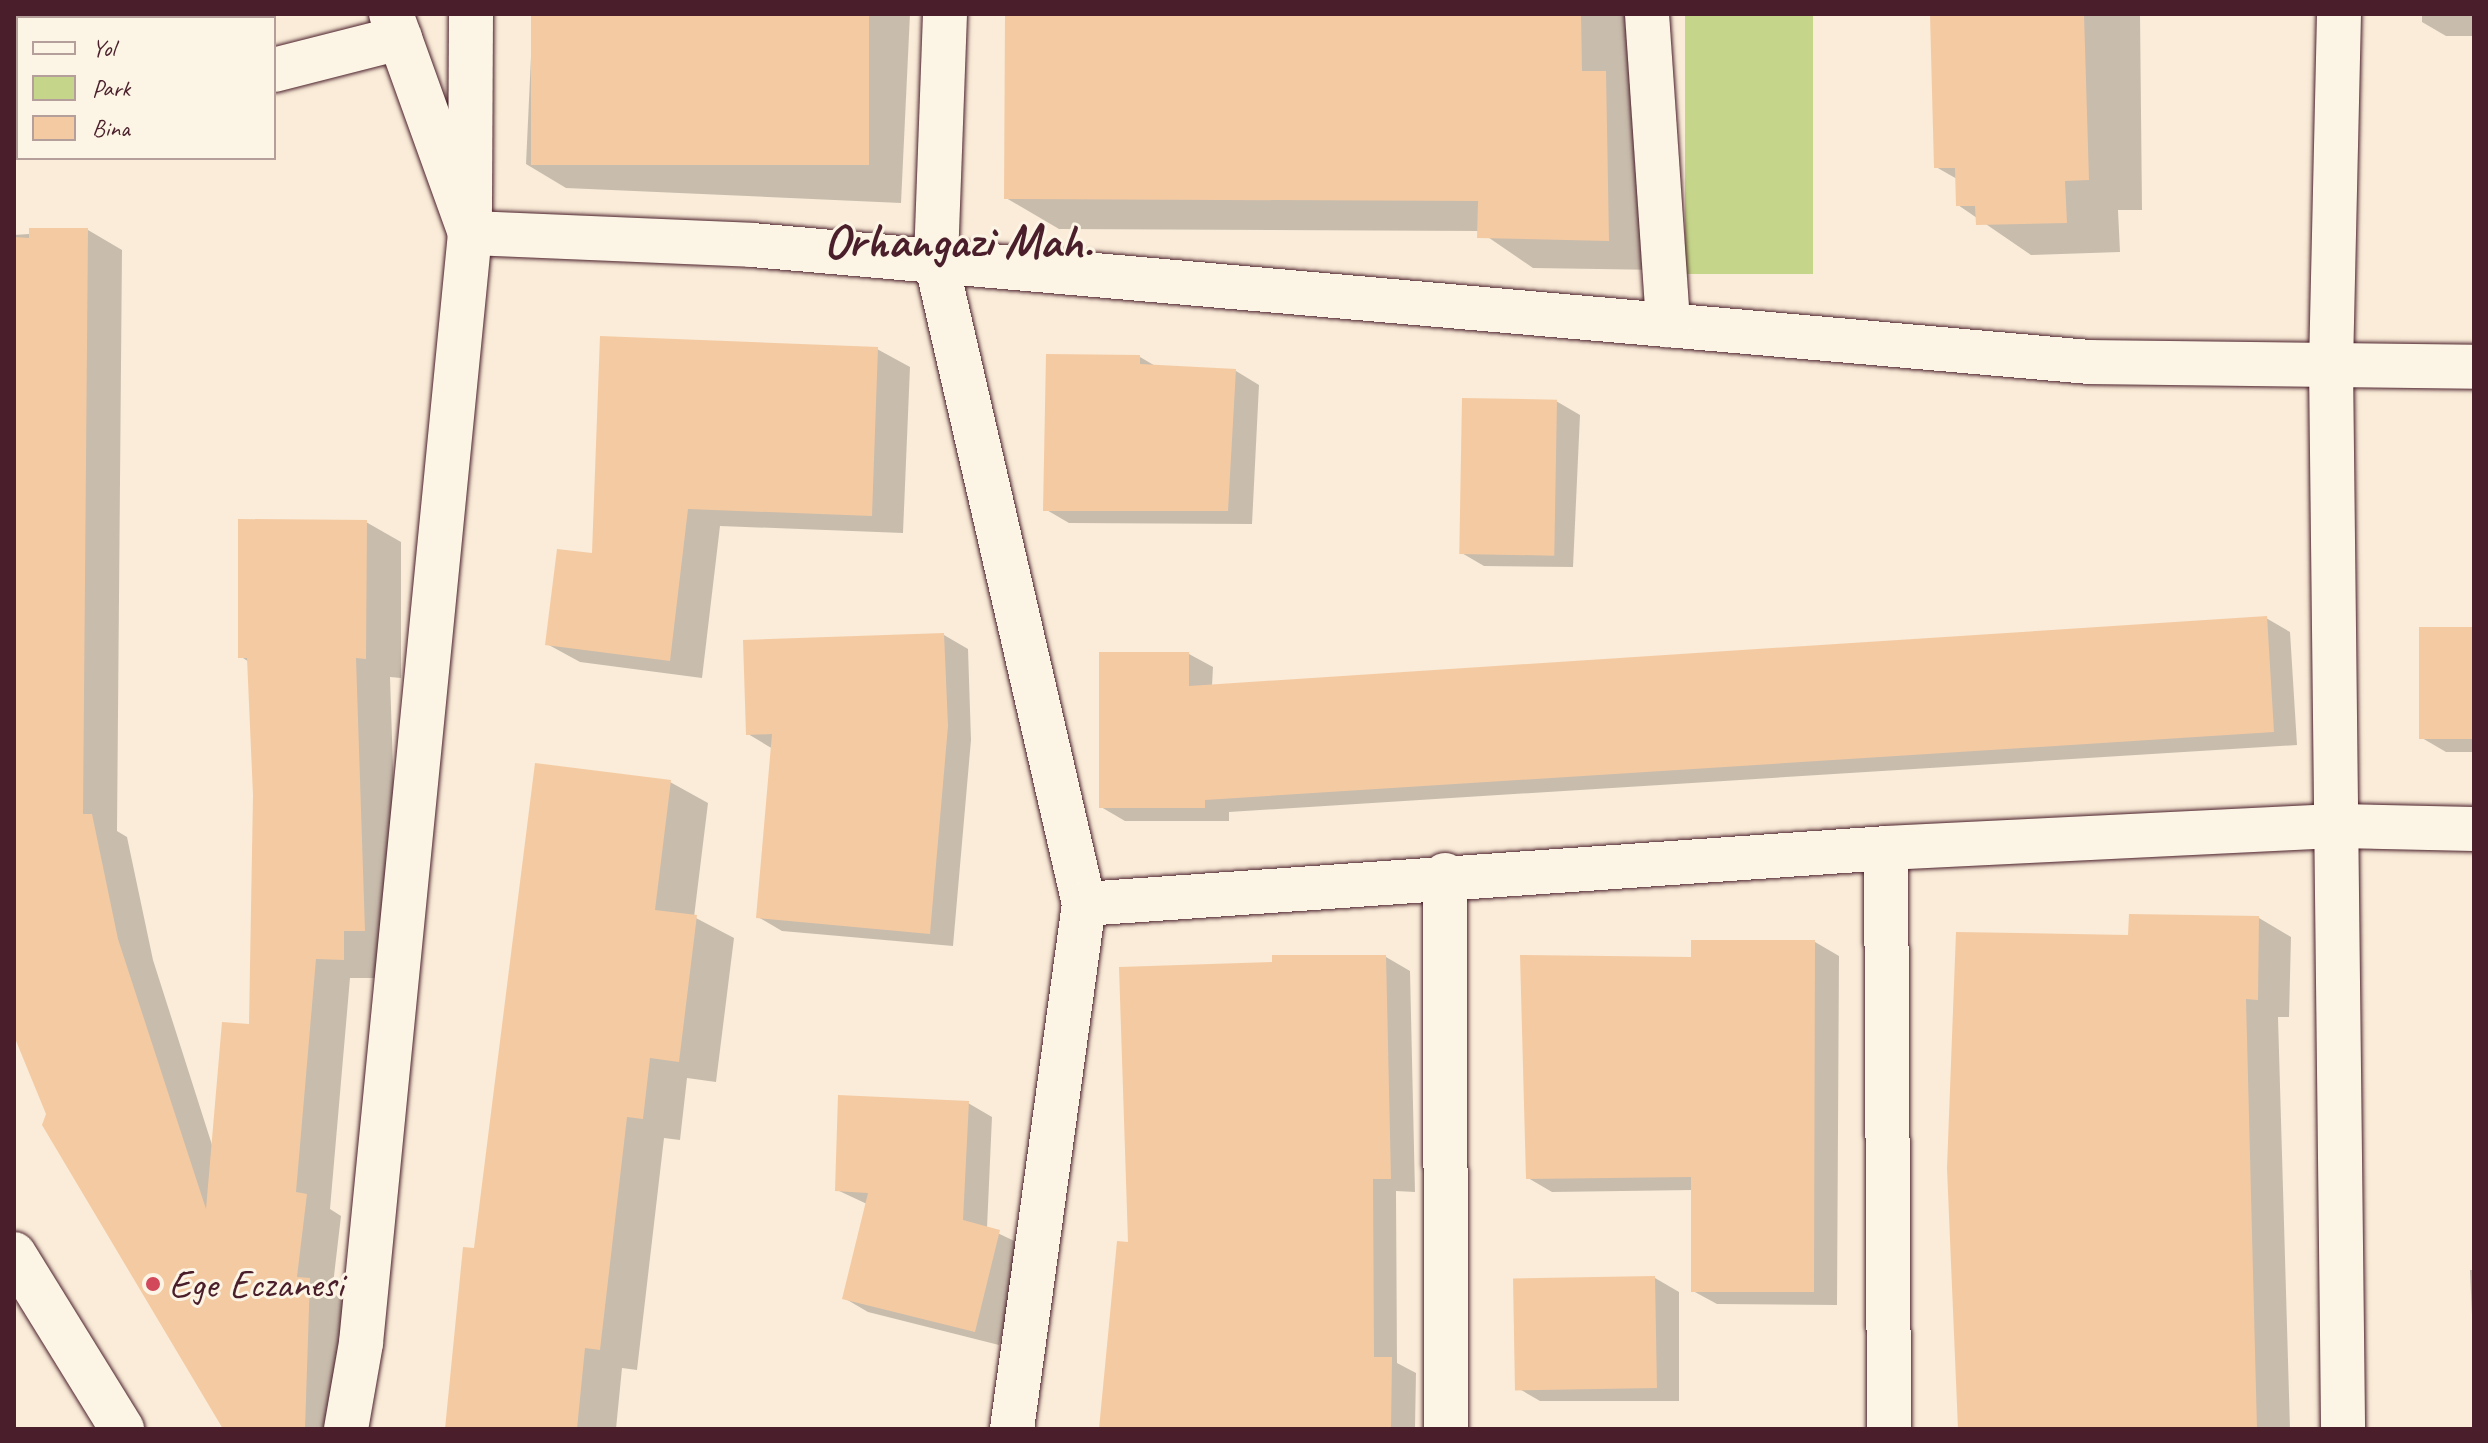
<!DOCTYPE html>
<html>
<head>
<meta charset="utf-8">
<style>
  body { margin:0 }
  #map { position:relative; width:2488px; height:1443px; overflow:hidden; background:#faecd8; font-family:Caveat,sans-serif }
  div>[style] { position:absolute }
  [style*='--x'] { left:calc(var(--x)*1px); top:calc(var(--y)*1px); width:calc(var(--w)*1px); rotate:calc(var(--a)*1deg) }
  .green>* { inset:0; background:#c5d68a; transform-origin:0 0 }
  .shadow>* { inset:0; background:#0003 }
  .building>* { inset:0; background:#f4caa3; transform-origin:0 0 }
  .roads { filter:drop-shadow(0 0 2px #4a1f2b) drop-shadow(0 0 2px #4a1f2b) }
  .minor>* { height:44px; margin:-22px; padding:0 22px; transform-origin:22px; border-radius:22px; background:#fcf5e5 }
  .secondary>* { height:44px; margin:-22px; padding:0 22px; transform-origin:22px; border-radius:22px; background:#fcf5e5 }
  .dots>* { width:22px; height:22px; translate:-50% -50%; box-sizing:border-box; border:4px solid #fcf5e5; border-radius:50% }
  span { translate:-50% -50%; white-space:nowrap; text-align:center; line-height:1.15; -webkit-text-stroke:6px #fcf5e5; paint-order:stroke }
  .poi-label { font-size:40px; color:#4a1f2b }
  .left { translate:0 -50%; text-align:left }
  .district-label { font-size:48px; color:#4a1f2b; font-weight:700 }
  .frame { position:absolute; inset:0; border:16px solid #4a1f2b; pointer-events:none }
  .legend { position:absolute; left:16px; top:16px; width:260px; height:144px; box-sizing:border-box; background:#fcf5e5; border:2px solid #b59f9b; margin:0; padding:10px 14px; list-style:none; font-size:24px; color:#4a1f2b }
  .legend li { display:flex; align-items:center; gap:16px; height:40px }
  .legend b { width:40px; border:2px solid #b59f9b }
</style>
</head>
<body>
<div id="map">
  <div class="green">
    <i style="left:1685px;top:14px;width:128px;height:260px"></i>
  </div>
  <div class="shadow">
    <i style="clip-path:polygon(14px 14px,120px 14px,120px 18px,18px 18px,14px 96px)"></i>
    <i style="clip-path:polygon(533px 14px,910px 14px,901px 203px,566px 188px,526px 164px)"></i>
    <i style="clip-path:polygon(1007px 14px,1634px 14px,1662px 270px,1533px 268px,1479px 231px,1059px 229px,1006px 198px)"></i>
    <i style="clip-path:polygon(1932px 14px,2140px 14px,2142px 210px,2118px 210px,2120px 252px,2031px 255px,1958px 205px,1957px 179px,1936px 167px)"></i>
    <i style="clip-path:polygon(2422px 14px,2474px 14px,2474px 36px,2446px 36px,2422px 22px)"></i>
    <i style="clip-path:polygon(88px 230px,122px 250px,117px 831px,127px 837px,153px 960px,213px 1148px,251px 1026px,255px 795px,249px 662px,240px 656px,366px 522px,401px 542px,401px 678px,390px 677px,399px 950px,378px 978px,350px 978px,330px 1209px,341px 1216px,332px 1293px,344px 1300px,340px 1429px,225px 1429px,44px 1125px,48px 1114px,14px 1031px,14px 235px)"></i>
    <i style="clip-path:polygon(877px 349px,910px 367px,903px 533px,720px 526px,702px 678px,580px 662px,547px 644px,594px 555px)"></i>
    <i style="clip-path:polygon(1140px 357px,1157px 367px,1236px 371px,1259px 385px,1252px 524px,1069px 523px,1045px 509px)"></i>
    <i style="clip-path:polygon(1556px 401px,1580px 415px,1573px 567px,1484px 566px,1460px 552px)"></i>
    <i style="clip-path:polygon(2266px 618px,2290px 632px,2297px 745px,1229px 812px,1229px 821px,1125px 821px,1101px 807px,1189px 654px,1213px 667px,1212px 686px)"></i>
    <i style="clip-path:polygon(2474px 629px,2474px 752px,2446px 752px,2422px 738px)"></i>
    <i style="clip-path:polygon(944px 635px,968px 649px,971px 740px,953px 946px,782px 931px,758px 917px,773px 749px,748px 734px)"></i>
    <i style="clip-path:polygon(670px 782px,708px 803px,694px 917px,734px 938px,716px 1082px,687px 1078px,680px 1140px,664px 1138px,637px 1370px,622px 1368px,616px 1429px,447px 1429px,475px 1251px)"></i>
    <i style="clip-path:polygon(2259px 918px,2291px 937px,2289px 1017px,2278px 1017px,2290px 1429px,1960px 1429px,1949px 1168px,2130px 937px)"></i>
    <i style="clip-path:polygon(1815px 942px,1839px 956px,1837px 1305px,1717px 1304px,1693px 1291px,1693px 1190px,1552px 1192px,1528px 1178px,1693px 959px)"></i>
    <i style="clip-path:polygon(1386px 957px,1410px 971px,1415px 1192px,1396px 1191px,1397px 1363px,1416px 1373px,1415px 1429px,1101px 1429px,1130px 1244px)"></i>
    <i style="clip-path:polygon(968px 1103px,992px 1117px,987px 1228px,1023px 1245px,999px 1345px,868px 1312px,844px 1298px,867px 1204px,837px 1190px)"></i>
    <i style="clip-path:polygon(2470px 1270px,2474px 1270px,2474px 1361px)"></i>
    <i style="clip-path:polygon(1655px 1278px,1679px 1292px,1679px 1401px,1540px 1401px,1516px 1387px)"></i>
  </div>
  <div class="building">
    <i style="left:531px;top:14px;width:338px;height:151px"></i>
    <i style="clip-path:polygon(1005px 14px,1581px 14px,1582px 71px,1606px 71px,1609px 241px,1477px 238px,1478px 201px,1004px 199px)"></i>
    <i style="clip-path:polygon(1930px 14px,2084px 14px,2089px 180px,2065px 181px,2067px 223px,1976px 225px,1975px 206px,1956px 206px,1955px 168px,1934px 168px)"></i>
    <i style="clip-path:polygon(29px 228px,88px 228px,83px 814px,92px 814px,118px 939px,206px 1209px,222px 1022px,249px 1024px,253px 795px,247px 658px,238px 658px,238px 519px,367px 520px,366px 659px,356px 658px,365px 931px,344px 931px,344px 960px,316px 959px,296px 1192px,307px 1194px,297px 1277px,310px 1278px,305px 1429px,223px 1429px,42px 1125px,46px 1114px,14px 1036px,14px 237px,29px 238px)"></i>
    <i style="clip-path:polygon(600px 336px,878px 347px,872px 516px,688px 509px,670px 661px,545px 645px,557px 549px,592px 553px)"></i>
    <i style="clip-path:polygon(1046px 354px,1140px 355px,1140px 364px,1236px 369px,1228px 511px,1043px 511px)"></i>
    <i style="left:1462px;top:398px;width:95px;height:156px;rotate:1deg"></i>
    <i style="clip-path:polygon(2267px 616px,2274px 732px,1205px 800px,1205px 808px,1099px 808px,1099px 652px,1189px 652px,1189px 686px)"></i>
    <i style="left:2474px;top:627px;width:112px;height:55px;rotate:90deg"></i>
    <i style="clip-path:polygon(944px 633px,948px 726px,930px 934px,756px 918px,772px 734px,746px 735px,743px 640px)"></i>
    <i style="clip-path:polygon(535px 763px,671px 780px,655px 910px,697px 915px,679px 1062px,650px 1058px,643px 1119px,627px 1117px,600px 1350px,585px 1348px,577px 1429px,445px 1429px,463px 1247px,474px 1248px)"></i>
    <i style="clip-path:polygon(2129px 914px,2259px 916px,2258px 1000px,2246px 999px,2257px 1429px,1958px 1429px,1947px 1168px,1956px 932px,2128px 935px)"></i>
    <i style="clip-path:polygon(1691px 940px,1815px 940px,1814px 1292px,1691px 1292px,1691px 1177px,1526px 1179px,1520px 955px,1691px 957px)"></i>
    <i style="clip-path:polygon(1272px 955px,1386px 955px,1391px 1179px,1373px 1179px,1374px 1357px,1392px 1357px,1391px 1429px,1099px 1429px,1117px 1241px,1128px 1242px,1119px 967px,1272px 962px)"></i>
    <i style="clip-path:polygon(838px 1095px,969px 1101px,963px 1220px,1000px 1230px,975px 1332px,842px 1299px,868px 1193px,835px 1191px)"></i>
    <i style="left:1655px;top:1276px;width:112px;height:142px;rotate:89deg"></i>
  </div>
  <div class="roads">
    <div class="minor">
      <i style="--x:471;--y:14;--w:219;--a:90.3"></i>
      <i style="--x:470;--y:233;--w:282;--a:2.4"></i>
      <i style="--x:752;--y:245;--w:1342;--a:5"></i>
      <i style="--x:2089;--y:362;--w:385;--a:0.7"></i>
      <i style="--x:945;--y:14;--w:247;--a:92.1"></i>
      <i style="--x:936;--y:261;--w:660;--a:77.04"></i>
      <i style="--x:1084;--y:904;--w:530;--a:97.81"></i>
      <i style="--x:1647;--y:14;--w:312;--a:86.1"></i>
      <i style="--x:2339;--y:14;--w:350;--a:91.3"></i>
      <i style="--x:2331;--y:364;--w:1065;--a:89.35"></i>
      <i style="--x:274;--y:70;--w:130;--a:-14.3"></i>
      <i style="--x:14;--y:121;--w:4;--a:0"></i>
      <i style="--x:1886;--y:848;--w:581;--a:89.7"></i>
      <i style="--x:1445;--y:875;--w:554;--a:89.9"></i>
      <i style="--x:1084;--y:904;--w:804;--a:-3.99"></i>
      <i style="--x:1886;--y:848;--w:454;--a:-2.8"></i>
      <i style="--x:2339;--y:826;--w:135;--a:1.3"></i>
      <i style="--x:346;--y:1429;--w:87;--a:-80.1"></i>
      <i style="--x:361;--y:1343;--w:1115;--a:-84.39"></i>
      <i style="--x:470;--y:233;--w:233;--a:-109.8"></i>
    </div>
    <div class="secondary">
      <i style="--x:14;--y:1254;--w:206;--a:58.3"></i>
    </div>
  </div>
  <div class="dots">
    <i style="left:153px;top:1284px;background:#d1495b"></i>
  </div>
  <div class="poi-label">
    <span class="left" style="left:169px;top:1284px">Ege Eczanesi</span>
  </div>
  <div class="district-label">
    <span style="left:958px;top:242px">Orhangazi Mah.</span>
  </div>
  <div class="frame"></div>
  <ul class="legend">
  <li><b style="height:10px;background:#fcf5e5"></b>Yol</li>
  <li><b style="height:22px;background:#c5d68a"></b>Park</li>
  <li><b style="height:22px;background:#f4caa3"></b>Bina</li>
  </ul>
</div>
</body>
</html>
